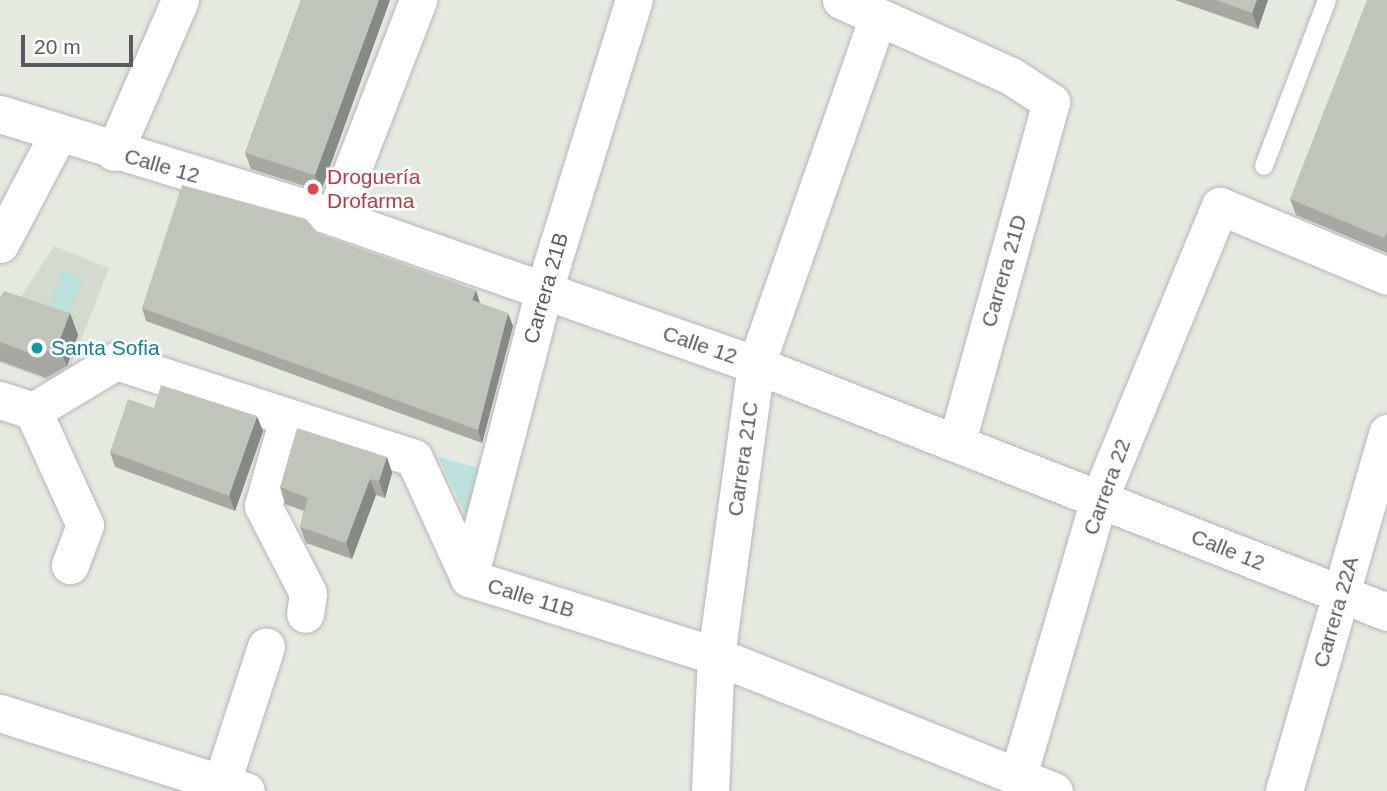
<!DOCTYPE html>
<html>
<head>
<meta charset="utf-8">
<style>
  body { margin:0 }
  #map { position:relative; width:1387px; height:791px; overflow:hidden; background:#e4eae0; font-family:Arial,sans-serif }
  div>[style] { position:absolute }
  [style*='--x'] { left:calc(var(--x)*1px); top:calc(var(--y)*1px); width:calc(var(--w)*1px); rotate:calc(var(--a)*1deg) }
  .education>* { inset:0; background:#d3dace }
  .green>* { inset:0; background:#bde1dc; transform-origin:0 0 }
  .roads { filter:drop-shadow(0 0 2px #b8b5bc) drop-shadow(0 0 2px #b8b5bc) }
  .lane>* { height:18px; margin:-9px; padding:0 9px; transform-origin:9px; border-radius:9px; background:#fff }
  .street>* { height:37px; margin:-18.5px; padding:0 18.5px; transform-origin:18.5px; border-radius:18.5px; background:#fff }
  .wall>* { inset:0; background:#a5a9a2 }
  .shaded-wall>* { inset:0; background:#868a84 }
  .building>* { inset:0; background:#c0c5bc }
  .dots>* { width:19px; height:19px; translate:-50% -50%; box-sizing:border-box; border:4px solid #fff; border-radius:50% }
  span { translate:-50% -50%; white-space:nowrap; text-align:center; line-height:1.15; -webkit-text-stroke:5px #fff; paint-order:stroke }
  .street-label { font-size:21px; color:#5b5860 }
  .health-label { font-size:21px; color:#be3a42 }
  .left { translate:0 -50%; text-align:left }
  .culture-label { font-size:21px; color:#0d838f }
  .scale { position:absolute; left:21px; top:35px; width:112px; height:32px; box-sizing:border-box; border:4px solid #5b5860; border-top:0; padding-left:9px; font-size:21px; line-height:24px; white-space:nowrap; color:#5b5860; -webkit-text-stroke:5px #fff; paint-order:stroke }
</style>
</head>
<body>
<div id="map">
  <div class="education">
    <i style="clip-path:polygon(54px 246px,109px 268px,63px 386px,0 363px,0 328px)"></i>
  </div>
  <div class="green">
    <i style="left:63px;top:271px;width:22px;height:50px;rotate:21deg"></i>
    <i style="clip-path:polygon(438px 457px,482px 469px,469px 521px)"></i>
  </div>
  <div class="roads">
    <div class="lane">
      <i style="--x:1264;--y:166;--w:178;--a:-69.2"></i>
    </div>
    <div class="street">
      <i style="--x:841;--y:0;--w:186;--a:24.1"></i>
      <i style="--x:1011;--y:76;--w:48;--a:33"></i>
      <i style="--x:1051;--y:102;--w:352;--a:105.5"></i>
      <i style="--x:0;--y:114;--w:350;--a:17.1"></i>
      <i style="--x:334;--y:217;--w:447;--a:19.3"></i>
      <i style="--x:756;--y:365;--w:678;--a:21.38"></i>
      <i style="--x:114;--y:152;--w:166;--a:-66.5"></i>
      <i style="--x:334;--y:217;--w:233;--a:-68.8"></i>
      <i style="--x:0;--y:244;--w:122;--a:-62.2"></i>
      <i style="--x:0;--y:400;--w:35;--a:18"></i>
      <i style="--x:33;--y:411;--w:97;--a:-31.1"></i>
      <i style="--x:116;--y:361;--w:313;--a:18"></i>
      <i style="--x:414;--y:458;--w:132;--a:65.4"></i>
      <i style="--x:469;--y:578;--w:259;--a:17.5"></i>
      <i style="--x:716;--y:656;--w:364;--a:21.8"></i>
      <i style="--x:33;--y:411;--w:125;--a:65.5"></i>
      <i style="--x:85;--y:525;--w:43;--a:110.6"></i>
      <i style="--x:288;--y:418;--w:91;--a:105.9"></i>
      <i style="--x:263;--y:506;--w:98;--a:62.7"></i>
      <i style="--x:308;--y:593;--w:21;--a:98"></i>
      <i style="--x:469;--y:578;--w:298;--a:-75.4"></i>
      <i style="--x:544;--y:290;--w:304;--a:-72.8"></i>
      <i style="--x:0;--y:713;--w:258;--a:17.6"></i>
      <i style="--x:1018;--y:776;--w:289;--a:-73.7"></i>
      <i style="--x:1099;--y:499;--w:317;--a:-67.6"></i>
      <i style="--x:1220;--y:206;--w:181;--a:22.7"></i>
      <i style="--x:219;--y:791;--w:152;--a:-72"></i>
      <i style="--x:710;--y:791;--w:135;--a:-87.5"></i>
      <i style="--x:716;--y:656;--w:294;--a:-82.2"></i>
      <i style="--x:756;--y:365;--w:366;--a:-70.7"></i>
      <i style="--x:1284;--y:791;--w:373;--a:-73.9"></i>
    </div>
  </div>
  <div class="wall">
    <i style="clip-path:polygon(301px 0,390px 0,321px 191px,251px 169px,245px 153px)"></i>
    <i style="clip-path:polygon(1175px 0,1268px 0,1258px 29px)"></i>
    <i style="clip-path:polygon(1387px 0,1387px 253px,1296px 215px,1290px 199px)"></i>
    <i style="clip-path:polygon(0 297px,70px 313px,78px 335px,67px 366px,46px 378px,0 361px)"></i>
    <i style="clip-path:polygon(480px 303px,513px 326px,482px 443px,146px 321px,142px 308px)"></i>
    <i style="clip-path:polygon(154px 408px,263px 431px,235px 511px,115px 467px,110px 452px)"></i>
    <i style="clip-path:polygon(387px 457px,392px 473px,385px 498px,376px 495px,352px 559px,306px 543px,300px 527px,304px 511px,285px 504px,280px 487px)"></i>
  </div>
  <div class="shaded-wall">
    <i style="clip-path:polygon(379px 0,390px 0,321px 191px,315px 175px)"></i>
    <i style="clip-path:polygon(1257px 0,1268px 0,1258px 29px,1252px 13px)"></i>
    <i style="clip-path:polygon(476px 290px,480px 303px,472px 300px)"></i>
    <i style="clip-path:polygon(70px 313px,78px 335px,67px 366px,58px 344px)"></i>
    <i style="clip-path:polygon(508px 313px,513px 326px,482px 443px,478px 430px)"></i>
    <i style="clip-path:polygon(257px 416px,263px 431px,235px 511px,229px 496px)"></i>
    <i style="clip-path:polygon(387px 457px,392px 473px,385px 498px,379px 481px)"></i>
    <i style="clip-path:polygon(370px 479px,376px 495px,352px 559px,346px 543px)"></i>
  </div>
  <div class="building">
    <i style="clip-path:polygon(301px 0,379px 0,315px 175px,245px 153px)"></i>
    <i style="clip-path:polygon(1216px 0,1257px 0,1252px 13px)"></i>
    <i style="clip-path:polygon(1367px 0,1387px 0,1387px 232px,1384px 238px,1290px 199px)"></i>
    <i style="clip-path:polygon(182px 185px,306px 219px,319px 234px,476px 290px,472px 300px,508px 313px,478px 430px,142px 308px)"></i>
    <i style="clip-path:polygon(4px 291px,70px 313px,58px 344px,38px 356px,0 342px,0 297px)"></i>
    <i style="clip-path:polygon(161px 385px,257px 416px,229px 496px,110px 452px,128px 399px,154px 408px)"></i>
    <i style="clip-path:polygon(297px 428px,387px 457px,379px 481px,370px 479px,346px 543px,300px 527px,308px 498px,280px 487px)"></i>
  </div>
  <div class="dots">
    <i style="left:313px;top:189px;background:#e0444e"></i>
    <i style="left:37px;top:348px;background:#0f9aa8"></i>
  </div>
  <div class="street-label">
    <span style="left:162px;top:166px;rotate:16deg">Calle 12</span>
    <span style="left:1004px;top:271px;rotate:-74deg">Carrera 21D</span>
    <span style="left:546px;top:288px;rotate:-74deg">Carrera 21B</span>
    <span style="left:700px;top:345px;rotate:19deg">Calle 12</span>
    <span style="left:743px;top:459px;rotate:-82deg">Carrera 21C</span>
    <span style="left:1107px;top:487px;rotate:-70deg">Carrera 22</span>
    <span style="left:1228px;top:550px;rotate:22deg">Calle 12</span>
    <span style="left:531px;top:598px;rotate:17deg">Calle 11B</span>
    <span style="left:1336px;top:612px;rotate:-74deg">Carrera 22A</span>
  </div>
  <div class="health-label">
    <span class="left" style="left:327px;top:189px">Droguería<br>Drofarma</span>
  </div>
  <div class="culture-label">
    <span class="left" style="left:51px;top:348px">Santa Sofia</span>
  </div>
  <div class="scale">20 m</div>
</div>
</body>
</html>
